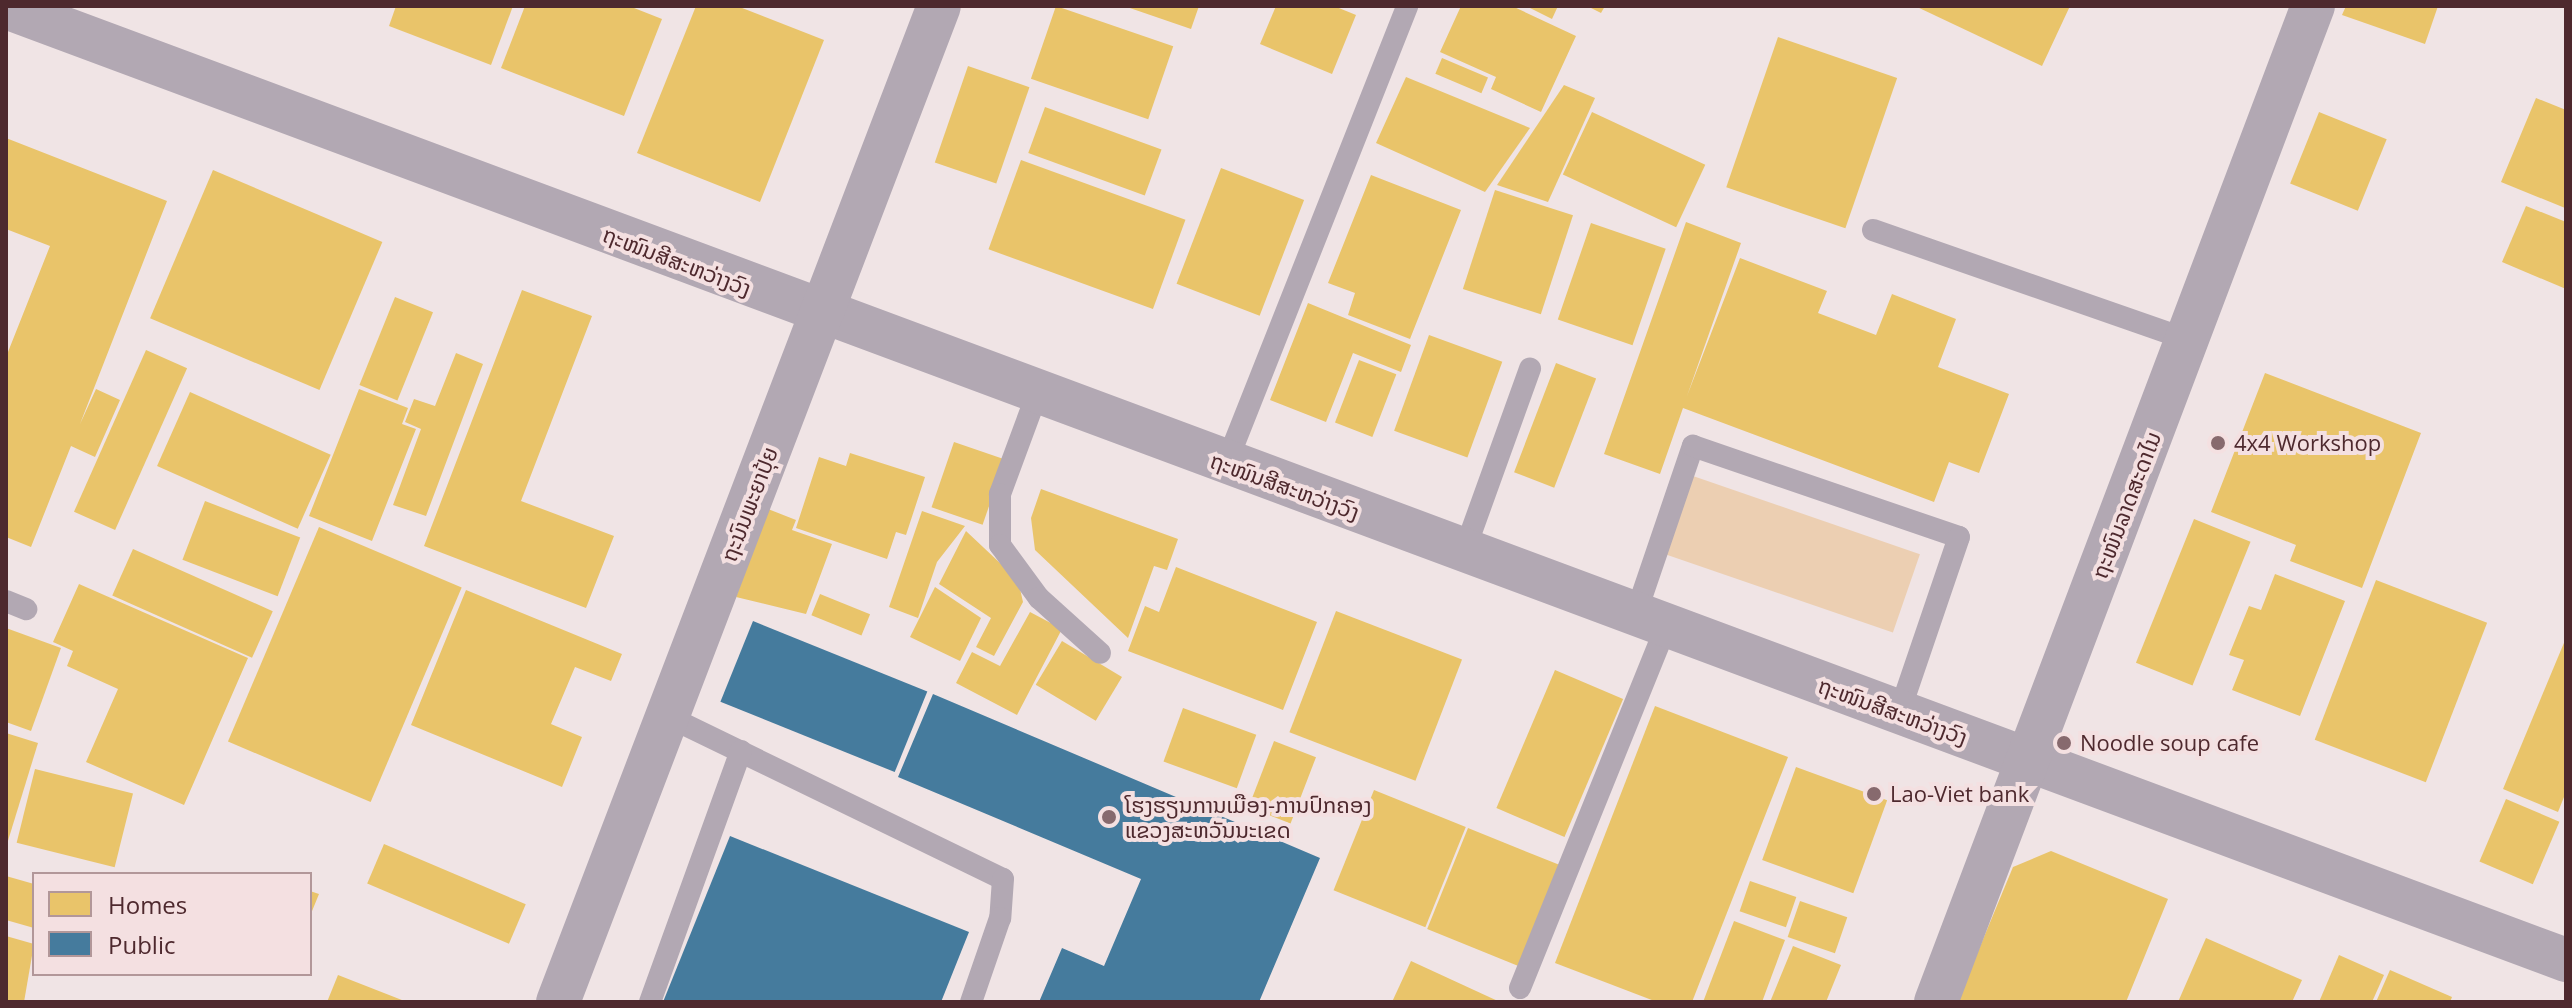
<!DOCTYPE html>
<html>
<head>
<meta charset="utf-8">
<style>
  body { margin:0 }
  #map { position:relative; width:2572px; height:1008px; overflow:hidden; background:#f0e4e5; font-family:"Open Sans","Noto Sans Lao",sans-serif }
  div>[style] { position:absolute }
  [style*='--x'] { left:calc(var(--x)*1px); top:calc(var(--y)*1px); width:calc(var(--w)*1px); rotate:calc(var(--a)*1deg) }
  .green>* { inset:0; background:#eccfb2; transform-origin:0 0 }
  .homes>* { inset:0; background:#e9c46a; transform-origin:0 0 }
  .public>* { inset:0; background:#457b9d; transform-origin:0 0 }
  .service>* { height:22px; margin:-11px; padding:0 11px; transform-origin:11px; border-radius:11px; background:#b2a8b3 }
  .minor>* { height:44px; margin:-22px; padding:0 22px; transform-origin:22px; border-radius:22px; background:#b2a8b3 }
  .dots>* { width:22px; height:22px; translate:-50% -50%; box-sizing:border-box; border:4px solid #f4e0e1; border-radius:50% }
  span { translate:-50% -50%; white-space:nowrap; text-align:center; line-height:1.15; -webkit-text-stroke:8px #f4e0e1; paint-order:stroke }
  .street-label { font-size:22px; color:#4e292e }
  .poi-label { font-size:22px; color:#4e292e }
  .left { translate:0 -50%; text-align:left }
  .frame { position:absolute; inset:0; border:8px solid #4e292e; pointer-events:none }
  .legend { position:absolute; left:32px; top:872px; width:280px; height:104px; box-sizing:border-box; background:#f4e0e1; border:2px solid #b29799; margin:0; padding:10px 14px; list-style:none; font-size:24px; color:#4e292e }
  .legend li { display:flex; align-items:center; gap:16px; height:40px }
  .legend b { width:40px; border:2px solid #b29799 }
</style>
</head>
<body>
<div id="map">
  <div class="green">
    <i style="left:1693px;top:476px;width:240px;height:83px;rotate:19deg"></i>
  </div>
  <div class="homes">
    <i style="clip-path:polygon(396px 6px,513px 6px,491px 65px,389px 26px)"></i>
    <i style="clip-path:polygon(525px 6px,629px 6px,662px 19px,624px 116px,501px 68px)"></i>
    <i style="clip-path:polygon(696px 6px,737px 6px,824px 40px,760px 202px,637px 153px)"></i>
    <i style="left:1056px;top:6px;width:124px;height:77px;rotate:19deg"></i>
    <i style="clip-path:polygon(1124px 6px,1199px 6px,1191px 29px)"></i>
    <i style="clip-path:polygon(1276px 6px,1334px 6px,1356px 15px,1332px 74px,1260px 44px)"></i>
    <i style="clip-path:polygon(1461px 6px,1512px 6px,1576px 36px,1541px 112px,1491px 89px,1496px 77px,1440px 52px)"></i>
    <i style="clip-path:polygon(1526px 6px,1558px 6px,1552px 19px)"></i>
    <i style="clip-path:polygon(1587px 6px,1605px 6px,1601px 13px)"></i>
    <i style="clip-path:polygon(1915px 6px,2070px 6px,2042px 66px)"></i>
    <i style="clip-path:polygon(2346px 6px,2438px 6px,2425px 44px,2342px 15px)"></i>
    <i style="left:1778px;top:37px;width:126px;height:159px;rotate:19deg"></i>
    <i style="left:1442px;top:58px;width:50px;height:17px;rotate:23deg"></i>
    <i style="left:968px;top:66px;width:65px;height:102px;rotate:19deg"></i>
    <i style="clip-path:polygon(1406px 77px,1530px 128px,1485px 192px,1376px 143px)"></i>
    <i style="clip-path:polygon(1564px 85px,1595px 98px,1548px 202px,1497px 185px)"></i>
    <i style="clip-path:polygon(2536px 98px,2566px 110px,2565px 208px,2501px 182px)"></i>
    <i style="left:1045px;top:107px;width:124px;height:49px;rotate:20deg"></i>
    <i style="left:1592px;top:112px;width:125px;height:69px;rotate:25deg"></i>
    <i style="left:2319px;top:112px;width:73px;height:77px;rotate:22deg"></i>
    <i style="clip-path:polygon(6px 138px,167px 201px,80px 424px,96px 389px,120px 400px,95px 457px,71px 446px,31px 547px,6px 537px,6px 357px,50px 246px,6px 229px)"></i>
    <i style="left:1021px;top:160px;width:175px;height:95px;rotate:20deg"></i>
    <i style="left:1221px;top:168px;width:89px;height:124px;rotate:21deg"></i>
    <i style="left:213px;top:170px;width:184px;height:161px;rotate:23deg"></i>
    <i style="clip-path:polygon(1371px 175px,1461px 210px,1410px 339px,1348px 315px,1355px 293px,1328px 283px)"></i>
    <i style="left:1495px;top:190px;width:82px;height:104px;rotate:18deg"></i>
    <i style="clip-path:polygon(2526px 206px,2566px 222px,2566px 289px,2502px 262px)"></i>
    <i style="clip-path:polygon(1686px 222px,1741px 243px,1687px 396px,1740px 258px,1827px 291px,1818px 313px,1876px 335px,1892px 294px,1956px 319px,1938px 367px,2009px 394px,1979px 473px,1949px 462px,1934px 502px,1683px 408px,1660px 474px,1604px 454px)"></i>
    <i style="left:1591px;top:223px;width:79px;height:102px;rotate:19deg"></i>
    <i style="clip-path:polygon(522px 290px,592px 316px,521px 501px,614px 536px,586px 608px,424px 546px)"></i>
    <i style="left:395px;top:297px;width:41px;height:95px;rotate:22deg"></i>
    <i style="clip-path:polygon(1308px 303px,1411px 345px,1401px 372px,1353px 353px,1326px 422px,1270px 400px)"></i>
    <i style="left:1429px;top:335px;width:78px;height:102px;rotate:20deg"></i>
    <i style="left:146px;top:350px;width:45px;height:177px;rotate:24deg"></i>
    <i style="clip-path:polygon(456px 353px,483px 364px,426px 516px,393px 505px,421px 429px,405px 422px,414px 399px,435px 406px)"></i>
    <i style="left:1359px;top:360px;width:40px;height:67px;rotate:21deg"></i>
    <i style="left:1556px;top:363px;width:43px;height:117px;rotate:21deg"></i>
    <i style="clip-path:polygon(2265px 373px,2421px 433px,2362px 588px,2290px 561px,2296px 545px,2211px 512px)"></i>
    <i style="clip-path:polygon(359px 389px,408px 408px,402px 424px,416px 429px,372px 541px,309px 516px)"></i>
    <i style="left:190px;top:392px;width:154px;height:81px;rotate:24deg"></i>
    <i style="left:954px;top:442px;width:54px;height:69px;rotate:19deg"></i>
    <i style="clip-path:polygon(850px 453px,925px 477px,906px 535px,896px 532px,887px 559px,796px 528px,819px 457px,846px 466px)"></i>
    <i style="clip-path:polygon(1041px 489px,1178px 539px,1167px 570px,1154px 566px,1128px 638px,1035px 550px,1031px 518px)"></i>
    <i style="left:205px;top:501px;width:102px;height:63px;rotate:21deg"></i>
    <i style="clip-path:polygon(768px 509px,796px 520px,792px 530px,832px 544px,806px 614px,736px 597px)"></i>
    <i style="clip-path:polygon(922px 511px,965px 526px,937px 562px,918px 618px,889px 607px)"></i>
    <i style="left:2194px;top:519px;width:61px;height:155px;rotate:22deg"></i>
    <i style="left:319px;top:527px;width:155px;height:233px;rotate:23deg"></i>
    <i style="clip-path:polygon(966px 531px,1018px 580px,1023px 602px,994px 656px,976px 647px,991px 618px,939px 584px)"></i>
    <i style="left:133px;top:549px;width:153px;height:51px;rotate:24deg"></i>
    <i style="clip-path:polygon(1176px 567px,1317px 622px,1283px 710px,1128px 651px,1145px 606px,1159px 612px)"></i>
    <i style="clip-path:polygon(2275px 574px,2345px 601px,2300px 716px,2232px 690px,2244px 660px,2229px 655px,2249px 606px,2261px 610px)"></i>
    <i style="left:2376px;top:580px;width:119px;height:171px;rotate:21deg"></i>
    <i style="clip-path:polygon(79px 584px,248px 658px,184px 805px,86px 762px,118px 689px,67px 666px,73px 651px,53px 642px)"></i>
    <i style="clip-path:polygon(935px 587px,981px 618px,960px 661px,910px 637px)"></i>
    <i style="clip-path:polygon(466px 590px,622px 654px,611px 681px,575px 667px,551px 724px,582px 737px,562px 787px,411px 725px)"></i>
    <i style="left:820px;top:594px;width:54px;height:23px;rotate:22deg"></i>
    <i style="left:1336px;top:611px;width:135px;height:130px;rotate:21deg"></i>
    <i style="clip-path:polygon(1030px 612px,1062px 629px,1017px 715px,956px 683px,972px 652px,1000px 666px)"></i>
    <i style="clip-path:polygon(6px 628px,61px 648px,31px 731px,6px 722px)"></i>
    <i style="clip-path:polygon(2566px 638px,2566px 792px,2558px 812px,2503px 789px)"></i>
    <i style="left:1062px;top:641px;width:70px;height:51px;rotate:31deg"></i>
    <i style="left:1555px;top:670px;width:74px;height:150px;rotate:23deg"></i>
    <i style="clip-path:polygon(1655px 706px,1788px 757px,1692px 1002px,1657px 1002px,1555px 963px)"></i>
    <i style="left:1183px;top:708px;width:78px;height:57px;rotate:20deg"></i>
    <i style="clip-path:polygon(6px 733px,38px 743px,7px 844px,6px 844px)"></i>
    <i style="left:1274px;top:741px;width:45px;height:71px;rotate:21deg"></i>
    <i style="left:1796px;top:767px;width:97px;height:99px;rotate:20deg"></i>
    <i style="left:35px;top:769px;width:101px;height:76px;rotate:14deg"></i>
    <i style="left:1374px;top:790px;width:99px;height:108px;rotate:22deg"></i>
    <i style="left:2506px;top:799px;width:58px;height:68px;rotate:23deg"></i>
    <i style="left:1468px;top:828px;width:99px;height:109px;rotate:22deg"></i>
    <i style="left:384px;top:844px;width:154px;height:43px;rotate:23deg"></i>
    <i style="clip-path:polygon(2051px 851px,2168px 899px,2126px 1002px,1957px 1002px,2013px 867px)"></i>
    <i style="clip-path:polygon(6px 876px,34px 884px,34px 928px,6px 920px)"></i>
    <i style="left:1750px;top:881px;width:49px;height:32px;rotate:19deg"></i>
    <i style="clip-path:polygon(310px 891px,319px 894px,310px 916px)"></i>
    <i style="left:1800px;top:901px;width:50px;height:38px;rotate:19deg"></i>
    <i style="clip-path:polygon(1734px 921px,1785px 940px,1762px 1002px,1703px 1002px)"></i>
    <i style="clip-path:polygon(6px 936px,34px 944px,24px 1002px,6px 1002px)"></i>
    <i style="clip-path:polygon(2206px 938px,2302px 980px,2292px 1002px,2178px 1002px)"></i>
    <i style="clip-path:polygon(1793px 946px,1841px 965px,1826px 1002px,1770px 1002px)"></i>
    <i style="clip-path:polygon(2339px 955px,2384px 975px,2372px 1002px,2319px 1002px)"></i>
    <i style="clip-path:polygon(1411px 961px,1500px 1002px,1392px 1002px)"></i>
    <i style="clip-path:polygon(2390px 970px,2452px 997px,2450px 1002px,2376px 1002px)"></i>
    <i style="clip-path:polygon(338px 975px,407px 1002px,327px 1002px)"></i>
  </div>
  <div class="public">
    <i style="left:753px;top:621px;width:188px;height:87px;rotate:22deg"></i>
    <i style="clip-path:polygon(933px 694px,1320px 858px,1259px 1002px,1039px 1002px,1062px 948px,1104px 966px,1141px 879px,898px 777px)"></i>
    <i style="clip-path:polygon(730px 836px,969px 932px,941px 1002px,663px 1002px)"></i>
  </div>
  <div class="service">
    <i style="--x:1873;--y:230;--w:334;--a:19.2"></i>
    <i style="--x:1037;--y:394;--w:107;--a:110.3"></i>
    <i style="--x:1000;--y:494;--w:51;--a:90"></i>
    <i style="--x:1000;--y:545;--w:66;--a:53.7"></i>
    <i style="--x:1039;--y:598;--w:82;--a:42"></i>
    <i style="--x:1226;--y:464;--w:492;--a:-68.4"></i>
    <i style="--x:1464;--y:552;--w:195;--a:-70.2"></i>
    <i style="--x:6;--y:601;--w:22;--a:22"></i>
    <i style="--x:1635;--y:616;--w:180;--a:-71.2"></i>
    <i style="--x:1693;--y:446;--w:281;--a:18.9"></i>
    <i style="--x:1959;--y:537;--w:186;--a:108.8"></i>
    <i style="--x:667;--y:716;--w:373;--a:25.9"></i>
    <i style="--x:1003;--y:879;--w:39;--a:94"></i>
    <i style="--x:1000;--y:918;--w:89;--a:109"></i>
    <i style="--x:1520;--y:988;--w:389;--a:-68"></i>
    <i style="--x:650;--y:1002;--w:267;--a:-70.1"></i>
  </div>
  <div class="minor">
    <i style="--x:6;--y:7;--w:2732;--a:20.42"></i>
    <i style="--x:558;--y:1002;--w:1066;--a:-69.07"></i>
    <i style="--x:1936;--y:1002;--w:1065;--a:-69.27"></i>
  </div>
  <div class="dots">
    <i style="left:2218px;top:443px;background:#876a6e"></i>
    <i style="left:2064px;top:743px;background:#876a6e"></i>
    <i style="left:1874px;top:794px;background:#876a6e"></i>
    <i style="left:1109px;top:817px;background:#876a6e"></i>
  </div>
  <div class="street-label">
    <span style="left:677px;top:261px;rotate:21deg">ຖະໜົນສີສະຫວ່າງວົງ</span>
    <span style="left:1285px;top:486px;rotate:20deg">ຖະໜົນສີສະຫວ່າງວົງ</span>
    <span style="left:749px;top:504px;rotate:-69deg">ຖະນົນພະຍາປຸ້ຍ</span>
    <span style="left:2126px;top:505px;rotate:-69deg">ຖະໜົນລາດສະດາໄນ</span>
    <span style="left:1893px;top:711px;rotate:20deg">ຖະໜົນສີສະຫວ່າງວົງ</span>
  </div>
  <div class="poi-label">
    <span class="left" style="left:2234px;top:443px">4x4 Workshop</span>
    <span class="left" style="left:2080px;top:743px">Noodle soup cafe</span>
    <span class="left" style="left:1890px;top:794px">Lao-Viet bank</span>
    <span class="left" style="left:1125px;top:817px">ໂຮງຮຽນການເມືອງ-ການປົກຄອງ<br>ແຂວງສະຫວັນນະເຂດ</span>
  </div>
  <div class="frame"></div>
  <ul class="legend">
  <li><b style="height:22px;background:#e9c46a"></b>Homes</li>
  <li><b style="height:22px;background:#457b9d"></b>Public</li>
  </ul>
</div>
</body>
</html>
